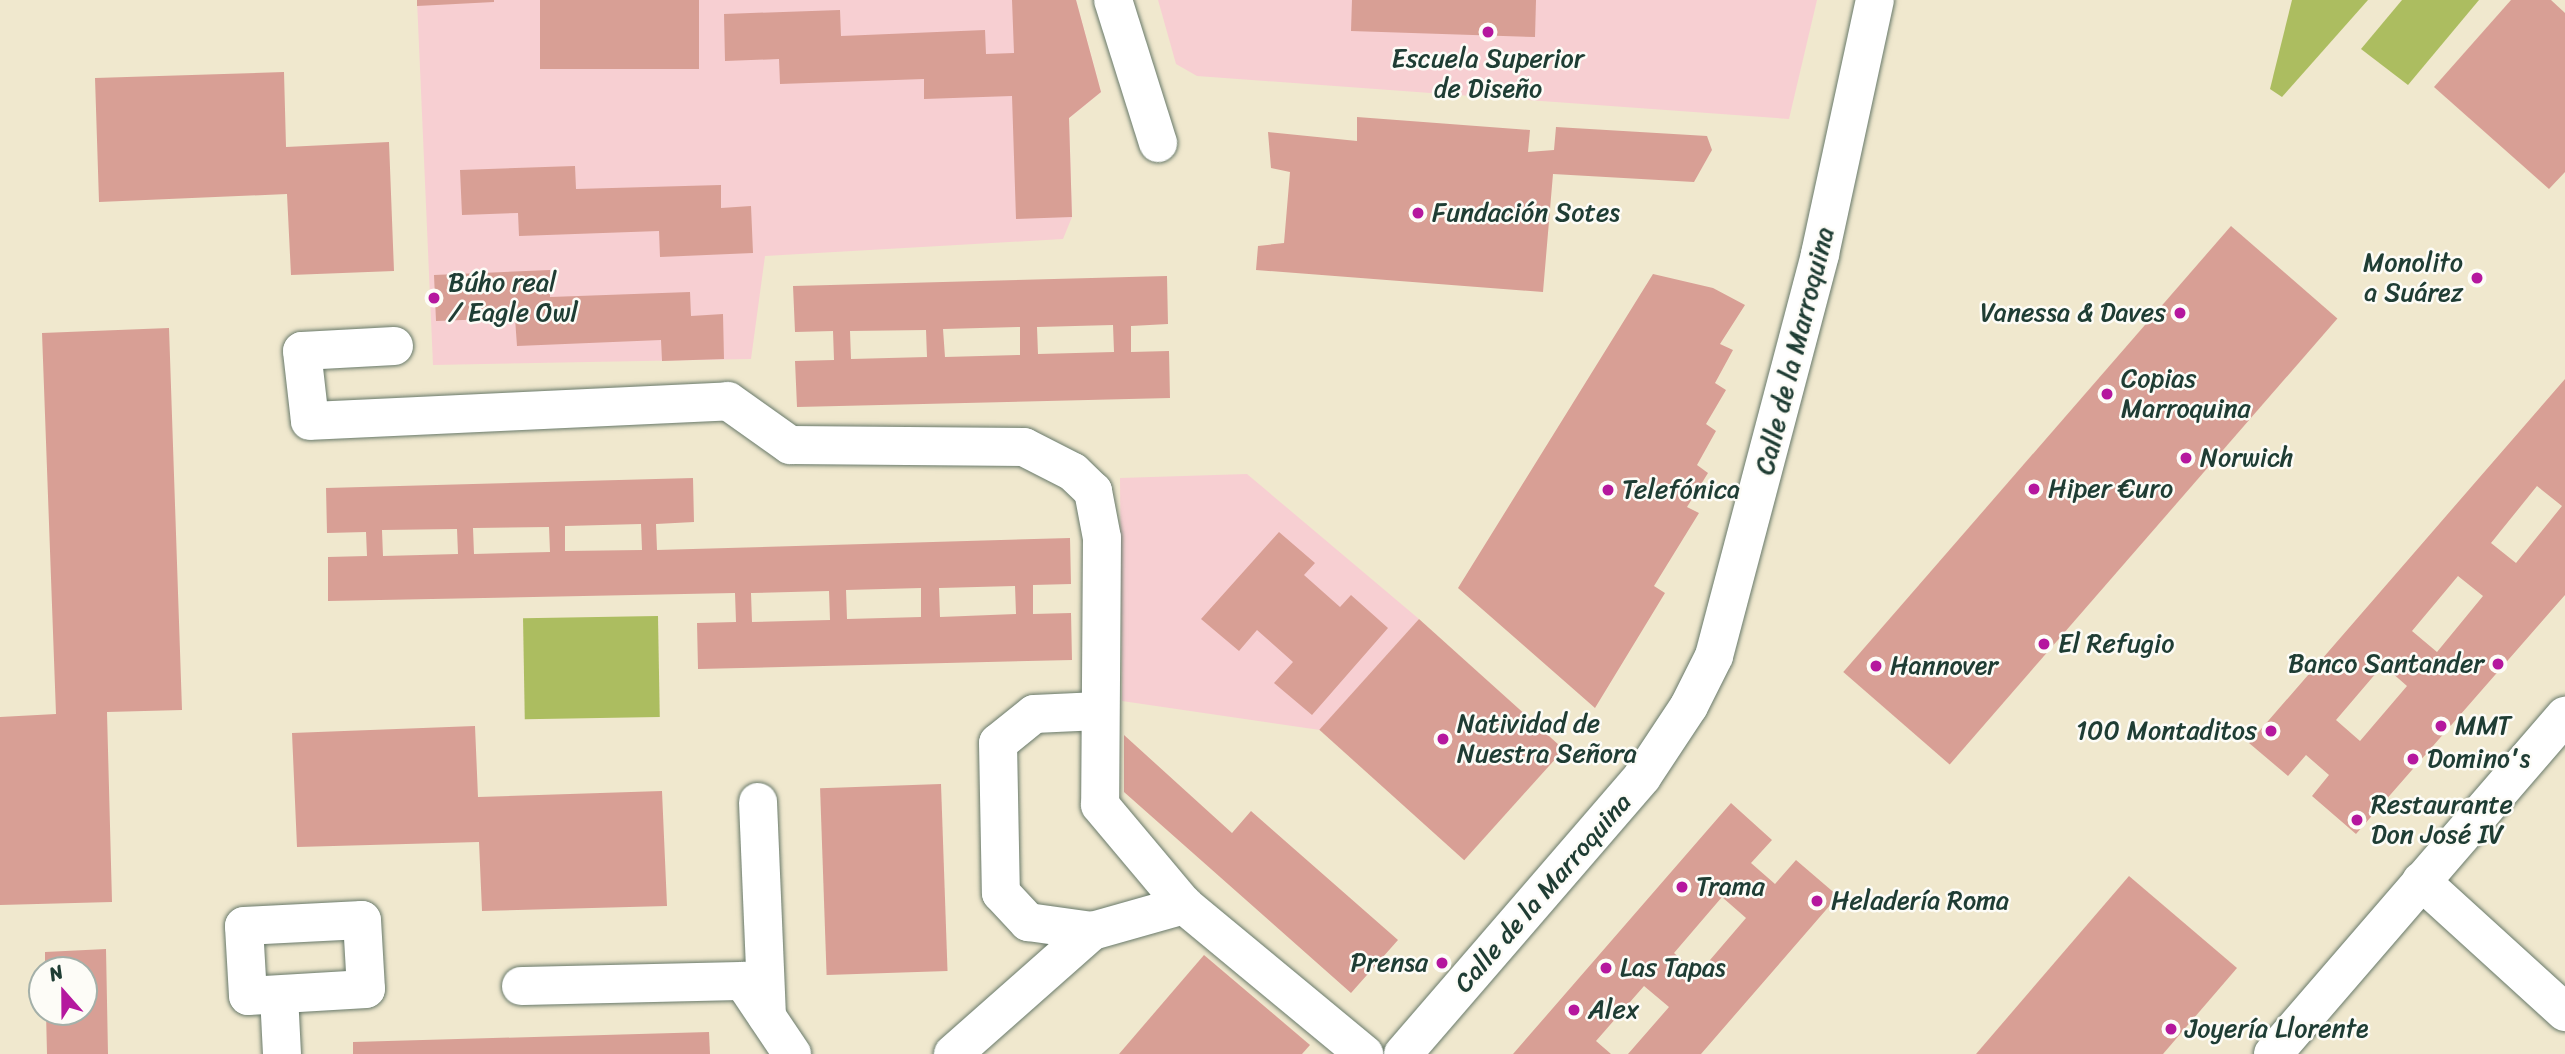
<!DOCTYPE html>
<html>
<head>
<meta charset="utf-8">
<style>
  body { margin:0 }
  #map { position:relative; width:2565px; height:1054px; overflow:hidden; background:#f0e8ce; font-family:Sriracha,sans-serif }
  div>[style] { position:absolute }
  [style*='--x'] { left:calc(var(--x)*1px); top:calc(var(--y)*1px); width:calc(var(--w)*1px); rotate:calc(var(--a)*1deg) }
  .built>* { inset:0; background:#f7cfd2 }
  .green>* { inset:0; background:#acbd60; transform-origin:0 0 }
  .building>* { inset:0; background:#d89f95; transform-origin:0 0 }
  .roads { filter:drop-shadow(0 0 2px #68796a) drop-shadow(0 0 2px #68796a) }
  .minor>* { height:38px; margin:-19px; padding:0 19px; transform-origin:19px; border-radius:19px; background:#fff }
  .dots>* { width:19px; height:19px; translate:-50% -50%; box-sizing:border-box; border:4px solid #fdfcf7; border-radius:50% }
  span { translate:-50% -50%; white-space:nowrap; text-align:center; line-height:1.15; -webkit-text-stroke:5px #fdfcf7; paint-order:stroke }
  .poi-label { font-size:26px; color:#1f3d34 }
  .left { translate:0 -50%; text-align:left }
  .right { translate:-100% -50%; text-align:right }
  .street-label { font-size:26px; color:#1f3d34 }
  .north { position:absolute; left:28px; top:956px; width:70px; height:70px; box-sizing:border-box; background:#fdfcf7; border:2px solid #a4b0a9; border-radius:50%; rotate:339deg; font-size:19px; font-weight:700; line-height:28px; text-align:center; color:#1f3d34 }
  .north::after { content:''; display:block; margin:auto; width:24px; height:32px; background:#b5179e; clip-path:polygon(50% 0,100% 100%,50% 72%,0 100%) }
</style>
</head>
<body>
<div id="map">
  <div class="built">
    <i style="clip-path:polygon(417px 0,1076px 0,1101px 92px,1069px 118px,1072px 217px,1063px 239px,765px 256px,751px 359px,433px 365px)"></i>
    <i style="clip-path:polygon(1158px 0,1817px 0,1789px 119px,1197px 76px,1176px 64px)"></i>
    <i style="clip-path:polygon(1247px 474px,1419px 619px,1320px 730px,1122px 701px,1120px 478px)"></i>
  </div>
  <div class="green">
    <i style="clip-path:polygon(2292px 0,2368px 0,2282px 97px,2270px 89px)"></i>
    <i style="clip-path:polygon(2402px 0,2479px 0,2408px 85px,2361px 49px)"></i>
    <i style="left:658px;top:616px;width:101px;height:135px;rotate:89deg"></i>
  </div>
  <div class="building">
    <i style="clip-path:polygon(417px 0,494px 0,494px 2px,417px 6px)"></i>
    <i style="left:540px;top:0;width:159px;height:69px"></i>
    <i style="clip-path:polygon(1012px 0,1076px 0,1101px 92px,1069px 118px,1072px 217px,1016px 219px,1012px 96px,924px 99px,924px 79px,780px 84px,779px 59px,725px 61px,724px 14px,840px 10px,841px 36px,985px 30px,986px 54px,1014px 53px)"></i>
    <i style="clip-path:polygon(1352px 0,1536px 0,1535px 37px,1351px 31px)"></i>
    <i style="clip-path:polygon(2511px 0,2551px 0,2565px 13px,2565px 172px,2549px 189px,2434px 87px)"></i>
    <i style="clip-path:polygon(284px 72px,286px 147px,389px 142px,394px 271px,291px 275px,287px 194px,99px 202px,95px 78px)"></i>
    <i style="clip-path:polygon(1357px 117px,1530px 130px,1528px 152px,1554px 150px,1556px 127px,1707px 136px,1712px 150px,1694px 182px,1553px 174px,1543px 292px,1256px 270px,1258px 246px,1284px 243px,1290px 172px,1271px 168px,1268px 132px,1357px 141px)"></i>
    <i style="clip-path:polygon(575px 166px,576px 189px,721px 185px,721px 208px,751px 206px,753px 253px,660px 257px,659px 231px,519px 236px,518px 213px,462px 215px,460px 170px)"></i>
    <i style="left:2231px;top:226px;width:141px;height:591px;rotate:41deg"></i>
    <i style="clip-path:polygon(550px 270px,550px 297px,690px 292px,691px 316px,723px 314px,724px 359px,662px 361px,661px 340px,517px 346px,515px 318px,436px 321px,434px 275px)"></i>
    <i style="clip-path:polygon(1653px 274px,1713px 288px,1745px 305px,1720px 344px,1733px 350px,1715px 383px,1726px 390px,1706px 424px,1716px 431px,1697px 465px,1708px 473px,1687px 507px,1699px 513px,1654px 586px,1665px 593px,1595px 708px,1458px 588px)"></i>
    <i style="clip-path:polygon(evenodd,1167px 276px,1168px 324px,1131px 326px,1131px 352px,1169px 351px,1170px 398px,797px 407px,795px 361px,834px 360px,833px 331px,795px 332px,793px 286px,1167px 276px,1113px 325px,1114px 352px,1038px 354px,1037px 327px,1113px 325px,1167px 276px,1020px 327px,1020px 355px,945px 357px,943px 329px,1020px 327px,1167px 276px,926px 330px,927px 357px,851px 359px,850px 331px,926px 330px)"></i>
    <i style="clip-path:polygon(169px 328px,182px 710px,107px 712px,112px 902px,0 905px,0 717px,56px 714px,42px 333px)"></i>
    <i style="clip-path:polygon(evenodd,2565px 379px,2565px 595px,2356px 834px,2312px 796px,2329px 775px,2306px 755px,2288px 776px,2249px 743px,2565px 379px,2537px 486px,2562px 506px,2516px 563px,2491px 543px,2537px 486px,2565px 379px,2458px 576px,2483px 596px,2437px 652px,2412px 631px,2458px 576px,2565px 379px,2383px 665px,2407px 686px,2360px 741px,2336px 720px,2383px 665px)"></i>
    <i style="clip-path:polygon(evenodd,693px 478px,694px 522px,656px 524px,657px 550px,1070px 538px,1071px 584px,1033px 585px,1033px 614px,1071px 613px,1072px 660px,698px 669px,697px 623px,736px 622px,735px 593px,328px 601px,328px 557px,367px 556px,366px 532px,327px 533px,326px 488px,693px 478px,641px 524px,642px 550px,565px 551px,565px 526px,641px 524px,693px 478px,549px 527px,550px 552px,474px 554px,473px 528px,549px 527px,693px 478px,457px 529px,458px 554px,383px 556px,382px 530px,457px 529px,693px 478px,1015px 586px,1016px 614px,940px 617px,939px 588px,1015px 586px,693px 478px,921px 588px,921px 617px,847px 619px,846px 590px,921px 588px,693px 478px,829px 591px,830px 620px,752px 622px,751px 593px,829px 591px)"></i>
    <i style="clip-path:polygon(1279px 532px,1315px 563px,1304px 575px,1340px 607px,1351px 595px,1388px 628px,1312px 715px,1274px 683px,1293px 662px,1257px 630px,1239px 651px,1201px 619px)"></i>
    <i style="left:1419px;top:619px;width:195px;height:149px;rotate:42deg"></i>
    <i style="clip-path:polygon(475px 726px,478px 797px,662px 791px,667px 906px,482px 911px,479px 842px,297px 847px,292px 733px)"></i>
    <i style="clip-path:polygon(1124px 735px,1232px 833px,1251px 811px,1398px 940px,1351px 993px,1124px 792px)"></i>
    <i style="left:941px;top:784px;width:187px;height:121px;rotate:88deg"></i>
    <i style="clip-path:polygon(evenodd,1731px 803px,1772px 840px,1751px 863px,1775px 884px,1796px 860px,1838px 896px,1701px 1054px,1628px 1054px,1669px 1007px,1644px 986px,1596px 1041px,1611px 1054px,1513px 1054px,1731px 803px,1722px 897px,1746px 918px,1698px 974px,1674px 953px,1722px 897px)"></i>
    <i style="clip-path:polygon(2129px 876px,2237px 968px,2163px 1054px,1976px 1054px)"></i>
    <i style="clip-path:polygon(106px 949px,108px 1054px,47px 1054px,46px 1012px,84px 1012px,84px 970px,45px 970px,45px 952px)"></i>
    <i style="clip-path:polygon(1204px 955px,1310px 1045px,1302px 1054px,1119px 1054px)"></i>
    <i style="clip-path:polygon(709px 1032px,710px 1054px,353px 1054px,353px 1042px)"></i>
  </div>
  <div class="roads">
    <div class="minor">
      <i style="--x:1113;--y:0;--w:150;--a:72.5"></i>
      <i style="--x:394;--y:346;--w:92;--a:176.9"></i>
      <i style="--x:302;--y:351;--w:70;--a:83.5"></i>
      <i style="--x:310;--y:421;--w:418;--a:-2.7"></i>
      <i style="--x:728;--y:401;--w:76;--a:35.4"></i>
      <i style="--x:790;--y:445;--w:234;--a:0.5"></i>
      <i style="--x:1024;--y:447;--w:55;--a:27"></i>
      <i style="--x:1073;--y:472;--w:28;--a:44"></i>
      <i style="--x:1093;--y:491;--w:48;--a:79.2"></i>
      <i style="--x:1102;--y:538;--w:267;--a:90.4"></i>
      <i style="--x:1100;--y:805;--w:131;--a:50"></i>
      <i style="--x:1184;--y:905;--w:234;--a:39.6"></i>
      <i style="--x:1099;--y:711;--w:65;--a:177.4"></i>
      <i style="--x:1034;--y:714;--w:46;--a:141.1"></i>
      <i style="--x:998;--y:743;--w:150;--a:88.9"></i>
      <i style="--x:1001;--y:893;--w:40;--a:47"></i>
      <i style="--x:1028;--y:922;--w:65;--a:8"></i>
      <i style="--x:1092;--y:931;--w:96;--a:-15.8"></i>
      <i style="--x:758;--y:802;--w:214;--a:87.6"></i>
      <i style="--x:2421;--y:881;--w:195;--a:42.3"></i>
      <i style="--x:362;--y:920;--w:69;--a:86.7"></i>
      <i style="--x:366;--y:989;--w:118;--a:176.6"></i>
      <i style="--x:248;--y:996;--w:70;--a:-93.3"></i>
      <i style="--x:244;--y:926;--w:118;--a:-2.9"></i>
      <i style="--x:521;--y:986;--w:222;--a:-1.3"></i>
      <i style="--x:743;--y:981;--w:88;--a:56.1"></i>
      <i style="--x:279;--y:995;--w:59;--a:87.1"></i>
      <i style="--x:953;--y:1054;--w:186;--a:-41.5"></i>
      <i style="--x:1403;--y:1054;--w:366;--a:-49.2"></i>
      <i style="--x:1642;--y:777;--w:85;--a:-56.5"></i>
      <i style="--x:1689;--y:706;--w:56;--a:-63.4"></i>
      <i style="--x:1714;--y:656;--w:416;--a:-75.2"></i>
      <i style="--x:1820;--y:254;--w:260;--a:-77.8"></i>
      <i style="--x:2273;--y:1054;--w:447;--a:-49.2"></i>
    </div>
  </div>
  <div class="dots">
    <i style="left:1488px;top:32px;background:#b5179e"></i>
    <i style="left:1418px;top:213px;background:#b5179e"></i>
    <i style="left:2477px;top:278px;background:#b5179e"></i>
    <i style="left:434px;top:298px;background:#b5179e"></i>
    <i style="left:2180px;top:313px;background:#b5179e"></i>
    <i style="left:2107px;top:394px;background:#b5179e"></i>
    <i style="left:2186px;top:458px;background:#b5179e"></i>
    <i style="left:2034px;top:489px;background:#b5179e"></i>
    <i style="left:1608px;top:490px;background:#b5179e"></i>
    <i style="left:2044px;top:644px;background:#b5179e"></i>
    <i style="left:2498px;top:664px;background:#b5179e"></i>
    <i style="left:1876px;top:666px;background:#b5179e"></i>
    <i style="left:2441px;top:726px;background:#b5179e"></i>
    <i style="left:2271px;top:731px;background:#b5179e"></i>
    <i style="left:1443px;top:739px;background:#b5179e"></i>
    <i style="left:2413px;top:759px;background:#b5179e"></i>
    <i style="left:2357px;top:820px;background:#b5179e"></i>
    <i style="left:1682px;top:887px;background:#b5179e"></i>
    <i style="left:1817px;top:901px;background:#b5179e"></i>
    <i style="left:1442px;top:963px;background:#b5179e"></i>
    <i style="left:1606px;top:968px;background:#b5179e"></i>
    <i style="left:1574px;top:1010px;background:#b5179e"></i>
    <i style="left:2171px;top:1029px;background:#b5179e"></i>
  </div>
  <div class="poi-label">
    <span style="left:1488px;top:74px">Escuela Superior<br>de Diseño</span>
    <span class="left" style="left:1432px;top:213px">Fundación Sotes</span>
    <span class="right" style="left:2463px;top:278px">Monolito<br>a Suárez</span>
    <span class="left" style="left:448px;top:298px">Búho real<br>/ Eagle Owl</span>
    <span class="right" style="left:2166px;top:313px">Vanessa &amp; Daves</span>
    <span class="left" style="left:2121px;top:394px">Copias<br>Marroquina</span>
    <span class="left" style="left:2200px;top:458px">Norwich</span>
    <span class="left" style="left:2048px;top:489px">Hiper €uro</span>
    <span class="left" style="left:1622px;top:490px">Telefónica</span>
    <span class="left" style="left:2058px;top:644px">El Refugio</span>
    <span class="right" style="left:2484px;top:664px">Banco Santander</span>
    <span class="left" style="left:1890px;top:666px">Hannover</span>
    <span class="left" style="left:1457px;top:739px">Natividad de<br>Nuestra Señora</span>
    <span class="left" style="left:2455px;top:726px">MMT</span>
    <span class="right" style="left:2257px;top:731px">100 Montaditos</span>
    <span class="left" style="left:2427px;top:759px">Domino's</span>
    <span class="left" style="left:2371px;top:820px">Restaurante<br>Don José IV</span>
    <span class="left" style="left:1696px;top:887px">Trama</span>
    <span class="left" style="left:1831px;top:901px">Heladería Roma</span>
    <span class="right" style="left:1428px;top:963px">Prensa</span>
    <span class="left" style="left:1620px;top:968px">Las Tapas</span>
    <span class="left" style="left:1588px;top:1010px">Alex</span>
    <span class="left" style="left:2185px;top:1029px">Joyería Llorente</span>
  </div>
  <div class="street-label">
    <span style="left:1795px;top:351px;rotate:-76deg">Calle de la Marroquina</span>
    <span style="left:1543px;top:893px;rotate:-49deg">Calle de la Marroquina</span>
  </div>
  <div class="north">N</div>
</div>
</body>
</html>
